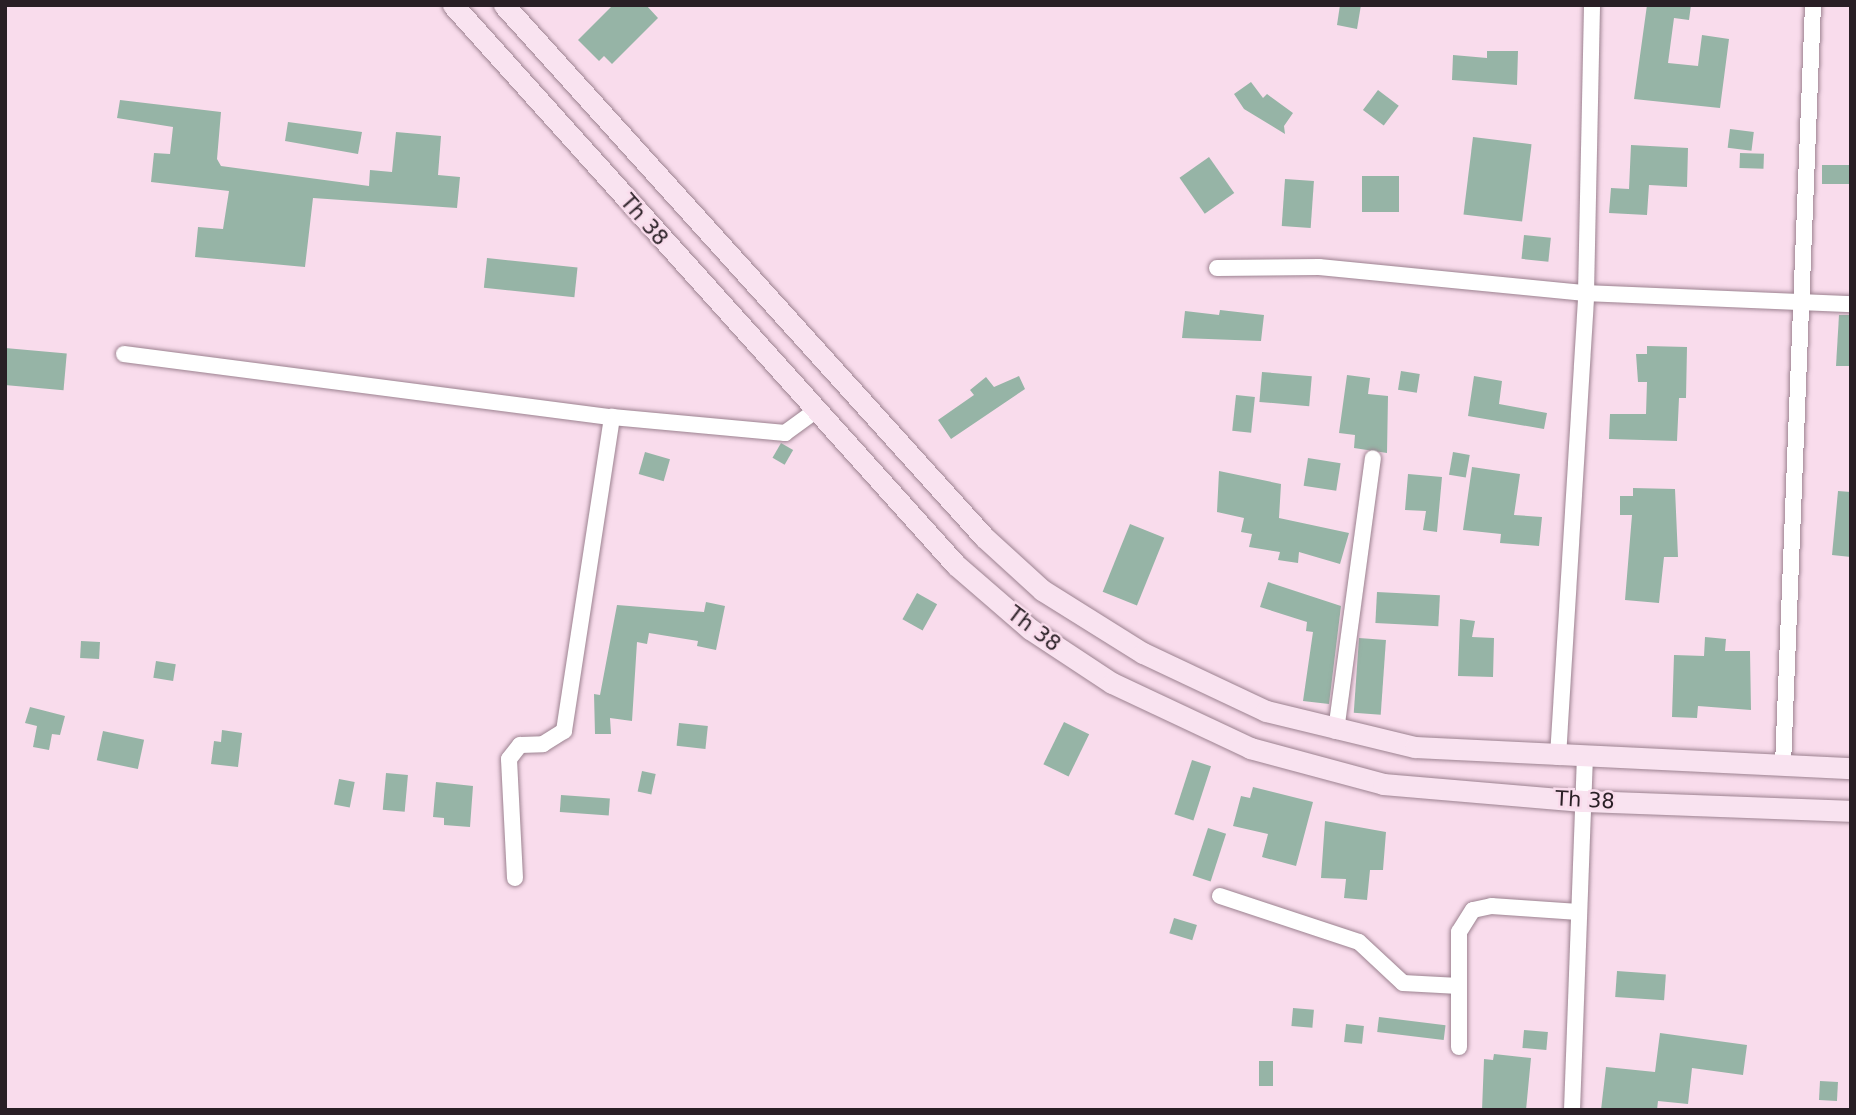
<!DOCTYPE html>
<html>
<head>
<meta charset="utf-8">
<style>
  body { margin:0 }
  #map { position:relative; width:1856px; height:1115px; overflow:hidden; background:#f9dcec; font-family:"DejaVu Sans",sans-serif }
  div>[style] { position:absolute }
  [style*='--x'] { left:calc(var(--x)*1px); top:calc(var(--y)*1px); width:calc(var(--w)*1px); rotate:calc(var(--a)*1deg) }
  .building>* { inset:0; background:#96b4a6; transform-origin:0 0 }
  .roads { filter:drop-shadow(0 0 2px #9c8290) drop-shadow(0 0 2px #9c8290) }
  .street>* { height:16px; margin:-8px; padding:0 8px; transform-origin:8px; border-radius:8px; background:#fff }
  .secondary>* { height:21px; margin:-10.5px; padding:0 10.5px; transform-origin:10.5px; border-radius:10.5px; background:#f9e3f0 }
  span { translate:-50% -50%; white-space:nowrap; text-align:center; line-height:1.15; -webkit-text-stroke:5px #f9dcec; paint-order:stroke }
  .street-label { font-size:21px; color:#291f25 }
  .frame { position:absolute; inset:0; border:7px solid #291f25; pointer-events:none }
</style>
</head>
<body>
<div id="map">
  <div class="building">
    <i style="clip-path:polygon(613px 5px,646px 5px,658px 18px,612px 64px,604px 56px,599px 61px,578px 40px)"></i>
    <i style="clip-path:polygon(1340px 5px,1361px 5px,1357px 29px,1337px 25px)"></i>
    <i style="clip-path:polygon(1647px 5px,1691px 5px,1689px 20px,1674px 18px,1668px 63px,1698px 66px,1702px 35px,1729px 39px,1720px 108px,1634px 99px)"></i>
    <i style="clip-path:polygon(1487px 51px,1518px 51px,1517px 85px,1452px 80px,1453px 55px,1487px 58px)"></i>
    <i style="clip-path:polygon(1251px 82px,1263px 98px,1267px 94px,1293px 113px,1284px 126px,1285px 134px,1244px 109px,1234px 94px)"></i>
    <i style="left:1378px;top:90px;width:26px;height:25px;rotate:37deg"></i>
    <i style="clip-path:polygon(120px 100px,221px 112px,217px 159px,221px 166px,369px 186px,370px 170px,392px 172px,396px 132px,441px 136px,438px 175px,460px 177px,457px 208px,313px 198px,305px 267px,195px 257px,198px 227px,223px 229px,229px 191px,151px 182px,154px 153px,170px 154px,173px 127px,117px 118px)"></i>
    <i style="clip-path:polygon(288px 122px,362px 132px,358px 154px,285px 141px)"></i>
    <i style="left:1730px;top:129px;width:24px;height:19px;rotate:7deg"></i>
    <i style="left:1473px;top:137px;width:59px;height:78px;rotate:7deg"></i>
    <i style="clip-path:polygon(1631px 145px,1688px 148px,1687px 187px,1649px 185px,1647px 215px,1609px 213px,1611px 188px,1629px 189px)"></i>
    <i style="left:1740px;top:153px;width:24px;height:15px;rotate:2deg"></i>
    <i style="left:1209px;top:157px;width:44px;height:36px;rotate:55deg"></i>
    <i style="left:1851px;top:165px;width:19px;height:29px;rotate:90deg"></i>
    <i style="left:1362px;top:176px;width:37px;height:36px"></i>
    <i style="left:1285px;top:179px;width:29px;height:47px;rotate:4deg"></i>
    <i style="left:1524px;top:235px;width:27px;height:24px;rotate:6deg"></i>
    <i style="left:487px;top:258px;width:91px;height:30px;rotate:6deg"></i>
    <i style="clip-path:polygon(1220px 310px,1264px 315px,1261px 341px,1182px 338px,1185px 311px,1219px 315px)"></i>
    <i style="clip-path:polygon(1839px 315px,1851px 315px,1851px 366px,1836px 366px)"></i>
    <i style="clip-path:polygon(1647px 346px,1687px 347px,1686px 398px,1679px 398px,1677px 441px,1609px 439px,1610px 414px,1646px 414px,1647px 382px,1638px 382px,1636px 354px,1647px 354px)"></i>
    <i style="left:5px;top:348px;width:62px;height:37px;rotate:5deg"></i>
    <i style="left:1401px;top:371px;width:19px;height:19px;rotate:9deg"></i>
    <i style="left:1262px;top:372px;width:50px;height:30px;rotate:5deg"></i>
    <i style="clip-path:polygon(1347px 375px,1370px 378px,1368px 394px,1388px 396px,1387px 453px,1354px 448px,1355px 435px,1339px 433px)"></i>
    <i style="clip-path:polygon(1019px 376px,1025px 389px,951px 439px,938px 420px,974px 395px,970px 390px,986px 377px,994px 387px)"></i>
    <i style="clip-path:polygon(1474px 376px,1502px 381px,1499px 404px,1547px 413px,1544px 429px,1468px 416px)"></i>
    <i style="left:1236px;top:395px;width:19px;height:36px;rotate:6deg"></i>
    <i style="left:781px;top:443px;width:14px;height:17px;rotate:30deg"></i>
    <i style="left:645px;top:452px;width:26px;height:23px;rotate:16deg"></i>
    <i style="left:1453px;top:452px;width:17px;height:23px;rotate:10deg"></i>
    <i style="left:1308px;top:458px;width:33px;height:28px;rotate:9deg"></i>
    <i style="clip-path:polygon(1472px 467px,1520px 474px,1514px 515px,1542px 517px,1539px 546px,1500px 543px,1501px 534px,1463px 530px)"></i>
    <i style="clip-path:polygon(1219px 471px,1281px 484px,1279px 518px,1349px 533px,1340px 564px,1299px 552px,1298px 563px,1278px 560px,1280px 552px,1249px 547px,1252px 534px,1241px 532px,1244px 518px,1217px 512px)"></i>
    <i style="clip-path:polygon(1408px 474px,1442px 477px,1437px 532px,1423px 530px,1426px 511px,1405px 510px)"></i>
    <i style="clip-path:polygon(1633px 488px,1675px 489px,1678px 557px,1664px 557px,1659px 603px,1625px 600px,1632px 515px,1620px 515px,1620px 496px,1633px 496px)"></i>
    <i style="clip-path:polygon(1838px 491px,1851px 492px,1851px 557px,1832px 555px)"></i>
    <i style="left:1130px;top:524px;width:37px;height:73px;rotate:22deg"></i>
    <i style="clip-path:polygon(1268px 582px,1341px 606px,1329px 704px,1303px 701px,1313px 632px,1306px 631px,1307px 622px,1260px 607px)"></i>
    <i style="left:1377px;top:592px;width:63px;height:31px;rotate:3deg"></i>
    <i style="left:917px;top:593px;width:23px;height:30px;rotate:29deg"></i>
    <i style="clip-path:polygon(706px 602px,725px 606px,716px 650px,697px 646px,698px 641px,649px 633px,647px 644px,637px 642px,632px 721px,610px 718px,611px 734px,595px 734px,594px 694px,600px 695px,617px 605px,704px 612px)"></i>
    <i style="clip-path:polygon(1460px 619px,1475px 621px,1472px 637px,1494px 638px,1493px 677px,1458px 676px)"></i>
    <i style="clip-path:polygon(1705px 637px,1726px 639px,1725px 651px,1750px 651px,1751px 710px,1698px 706px,1697px 718px,1672px 717px,1674px 655px,1704px 656px)"></i>
    <i style="left:1359px;top:638px;width:27px;height:75px;rotate:4deg"></i>
    <i style="left:81px;top:641px;width:19px;height:17px;rotate:3deg"></i>
    <i style="left:156px;top:661px;width:20px;height:17px;rotate:9deg"></i>
    <i style="clip-path:polygon(30px 707px,65px 716px,60px 735px,52px 734px,49px 750px,33px 747px,37px 726px,25px 723px)"></i>
    <i style="left:1064px;top:722px;width:28px;height:47px;rotate:26deg"></i>
    <i style="left:679px;top:723px;width:29px;height:23px;rotate:6deg"></i>
    <i style="clip-path:polygon(222px 730px,242px 733px,238px 767px,211px 764px,214px 741px,221px 742px)"></i>
    <i style="left:103px;top:731px;width:42px;height:30px;rotate:12deg"></i>
    <i style="left:1192px;top:760px;width:20px;height:57px;rotate:18deg"></i>
    <i style="left:642px;top:771px;width:14px;height:21px;rotate:12deg"></i>
    <i style="left:386px;top:773px;width:22px;height:37px;rotate:5deg"></i>
    <i style="left:339px;top:779px;width:16px;height:26px;rotate:11deg"></i>
    <i style="clip-path:polygon(436px 782px,473px 786px,470px 827px,444px 825px,444px 818px,433px 817px)"></i>
    <i style="clip-path:polygon(1253px 787px,1313px 802px,1296px 866px,1262px 857px,1268px 834px,1233px 826px,1241px 796px,1250px 798px)"></i>
    <i style="left:561px;top:795px;width:49px;height:17px;rotate:4deg"></i>
    <i style="clip-path:polygon(1325px 821px,1386px 832px,1383px 870px,1370px 870px,1367px 900px,1344px 898px,1346px 879px,1321px 878px)"></i>
    <i style="left:1208px;top:828px;width:19px;height:50px;rotate:18deg"></i>
    <i style="left:1174px;top:918px;width:24px;height:16px;rotate:17deg"></i>
    <i style="left:1617px;top:971px;width:49px;height:26px;rotate:4deg"></i>
    <i style="left:1293px;top:1008px;width:21px;height:18px;rotate:5deg"></i>
    <i style="left:1379px;top:1017px;width:67px;height:15px;rotate:7deg"></i>
    <i style="left:1346px;top:1024px;width:18px;height:18px;rotate:6deg"></i>
    <i style="left:1524px;top:1030px;width:24px;height:18px;rotate:5deg"></i>
    <i style="clip-path:polygon(1660px 1033px,1747px 1045px,1743px 1075px,1692px 1068px,1688px 1104px,1658px 1101px,1657px 1110px,1601px 1110px,1606px 1067px,1655px 1072px)"></i>
    <i style="clip-path:polygon(1494px 1054px,1531px 1058px,1526px 1110px,1482px 1110px,1484px 1059px,1493px 1060px)"></i>
    <i style="left:1259px;top:1061px;width:14px;height:25px"></i>
    <i style="left:1820px;top:1081px;width:18px;height:19px;rotate:3deg"></i>
  </div>
  <div class="roads">
    <div class="street">
      <i style="--x:1217;--y:268;--w:102;--a:-0.6"></i>
      <i style="--x:1319;--y:267;--w:268;--a:5.6"></i>
      <i style="--x:1586;--y:293;--w:265;--a:2.4"></i>
      <i style="--x:124;--y:354;--w:492;--a:7.4"></i>
      <i style="--x:612;--y:417;--w:174;--a:5.3"></i>
      <i style="--x:785;--y:433;--w:34;--a:-36"></i>
      <i style="--x:1336;--y:731;--w:275;--a:-82.3"></i>
      <i style="--x:1558;--y:757;--w:465;--a:-86.5"></i>
      <i style="--x:1586;--y:293;--w:288;--a:-88.8"></i>
      <i style="--x:1783;--y:765;--w:761;--a:-87.74"></i>
      <i style="--x:515;--y:878;--w:119;--a:-92.9"></i>
      <i style="--x:509;--y:759;--w:18;--a:-52"></i>
      <i style="--x:520;--y:745;--w:23;--a:-2"></i>
      <i style="--x:543;--y:744;--w:25;--a:-32"></i>
      <i style="--x:564;--y:731;--w:318;--a:-81.3"></i>
      <i style="--x:1220;--y:896;--w:146;--a:18.3"></i>
      <i style="--x:1359;--y:942;--w:60;--a:43"></i>
      <i style="--x:1403;--y:983;--w:56;--a:3.1"></i>
      <i style="--x:1459;--y:1047;--w:115;--a:-90"></i>
      <i style="--x:1459;--y:932;--w:26;--a:-58"></i>
      <i style="--x:1473;--y:910;--w:19;--a:-12"></i>
      <i style="--x:1492;--y:906;--w:86;--a:4"></i>
      <i style="--x:1572;--y:1110;--w:352;--a:-87.9"></i>
    </div>
    <div class="secondary">
      <i style="--x:453;--y:5;--w:753;--a:48.07"></i>
      <i style="--x:956;--y:565;--w:98;--a:40.9"></i>
      <i style="--x:1030;--y:629;--w:98;--a:33.4"></i>
      <i style="--x:1112;--y:683;--w:153;--a:25.2"></i>
      <i style="--x:1250;--y:748;--w:138;--a:15.1"></i>
      <i style="--x:1383;--y:784;--w:200;--a:4.9"></i>
      <i style="--x:1582;--y:801;--w:269;--a:2.1"></i>
      <i style="--x:504;--y:5;--w:717;--a:47.94"></i>
      <i style="--x:984;--y:537;--w:79;--a:42.4"></i>
      <i style="--x:1042;--y:590;--w:119;--a:32"></i>
      <i style="--x:1143;--y:653;--w:136;--a:25.2"></i>
      <i style="--x:1266;--y:711;--w:153;--a:13.6"></i>
      <i style="--x:1415;--y:747;--w:437;--a:2.8"></i>
    </div>
  </div>
  <div class="street-label">
    <span style="left:644px;top:220px;rotate:49deg">Th 38</span>
    <span style="left:1034px;top:629px;rotate:37deg">Th 38</span>
    <span style="left:1585px;top:800px;rotate:3deg">Th 38</span>
  </div>
  <div class="frame"></div>
</div>
</body>
</html>
